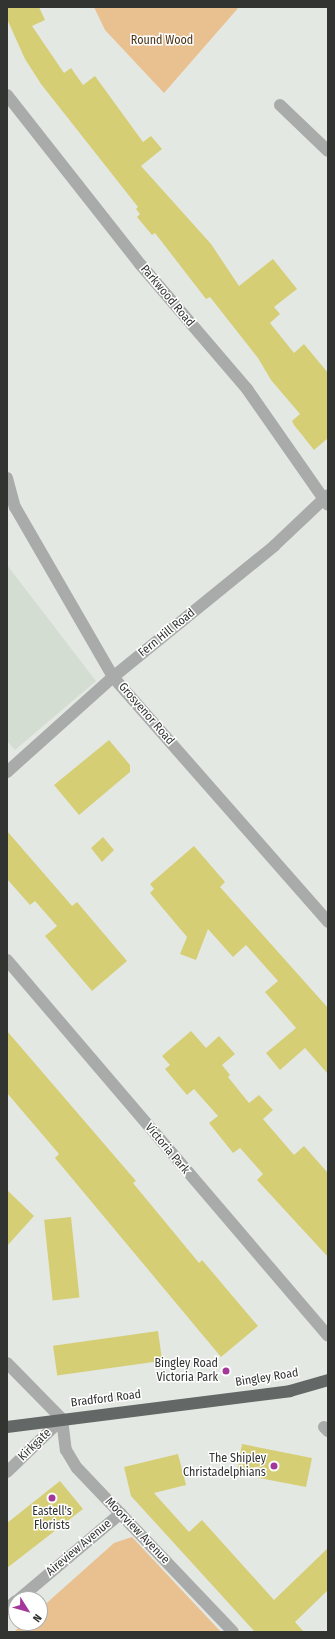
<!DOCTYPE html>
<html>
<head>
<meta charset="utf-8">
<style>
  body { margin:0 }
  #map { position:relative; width:335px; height:1639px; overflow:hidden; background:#e4e8e3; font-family:"Fira Sans Condensed",sans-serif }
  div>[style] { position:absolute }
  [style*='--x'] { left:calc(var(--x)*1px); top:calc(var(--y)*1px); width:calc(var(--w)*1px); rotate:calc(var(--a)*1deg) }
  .built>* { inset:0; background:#d4ddd1 }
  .green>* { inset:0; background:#e9c090 }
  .building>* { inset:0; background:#d5ce75; transform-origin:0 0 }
  .minor>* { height:12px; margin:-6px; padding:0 6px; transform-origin:6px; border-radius:6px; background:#a9abaa }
  .highway>* { height:12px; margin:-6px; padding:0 6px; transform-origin:6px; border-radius:6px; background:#636866 }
  .dots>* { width:11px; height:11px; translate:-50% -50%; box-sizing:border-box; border:2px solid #fff; border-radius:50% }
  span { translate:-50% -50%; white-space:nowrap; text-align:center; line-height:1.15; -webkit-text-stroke:3px #fff; paint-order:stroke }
  .park-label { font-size:12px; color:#4b3415 }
  .street-label { font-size:12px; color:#323432 }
  .poi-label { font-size:12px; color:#323432 }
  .right { translate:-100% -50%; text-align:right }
  .frame { position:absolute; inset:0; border:8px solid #323432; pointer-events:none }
  .north { position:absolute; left:8px; top:1591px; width:40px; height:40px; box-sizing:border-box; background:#fff; border:1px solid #adaead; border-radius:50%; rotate:127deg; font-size:11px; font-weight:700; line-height:16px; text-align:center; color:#323432 }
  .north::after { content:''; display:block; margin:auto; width:14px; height:18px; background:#a3389a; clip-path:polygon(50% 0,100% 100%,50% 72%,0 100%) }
</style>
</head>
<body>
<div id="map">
  <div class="built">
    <i style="clip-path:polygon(7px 565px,96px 681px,15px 750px,7px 741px)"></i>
  </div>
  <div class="green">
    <i style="clip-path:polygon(94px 7px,239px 7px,164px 93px,105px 30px)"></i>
    <i style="clip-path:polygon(132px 1537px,221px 1632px,14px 1632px,24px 1623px,40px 1623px,40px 1609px,114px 1543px)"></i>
  </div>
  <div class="building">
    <i style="clip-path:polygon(7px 7px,39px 7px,45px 20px,32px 26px,64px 73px,71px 68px,83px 85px,95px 76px,143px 142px,151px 136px,162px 149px,141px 166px,211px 244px,239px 286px,273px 259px,297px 289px,274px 307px,280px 314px,270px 323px,294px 353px,304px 344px,328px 373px,328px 438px,314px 450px,294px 425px,292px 421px,300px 414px,271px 380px,258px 358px,210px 297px,206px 299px,155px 233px,152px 235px,137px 217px,140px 214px,136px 209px,138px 207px,41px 84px,25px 59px,7px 19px)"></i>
    <i style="clip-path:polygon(109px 740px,130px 765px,130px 772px,79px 815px,54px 785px)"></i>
    <i style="clip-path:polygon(7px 831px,72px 906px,77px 902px,127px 961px,92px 991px,45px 936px,57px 926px,35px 901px,30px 905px,7px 879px)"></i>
    <i style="clip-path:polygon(103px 837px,114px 850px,102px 862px,91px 848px)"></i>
    <i style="clip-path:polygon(194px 846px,225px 882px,220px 887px,328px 1008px,328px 1074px,305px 1048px,280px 1070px,266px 1053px,296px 1028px,265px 992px,278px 981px,246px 945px,233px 957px,208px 929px,196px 960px,180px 954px,187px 937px,150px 893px,154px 889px,150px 884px)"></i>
    <i style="clip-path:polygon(7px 1031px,136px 1181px,133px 1183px,199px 1263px,202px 1260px,258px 1326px,221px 1357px,55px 1158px,59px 1154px,7px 1093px)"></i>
    <i style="clip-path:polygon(191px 1031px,206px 1048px,219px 1036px,235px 1054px,222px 1065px,230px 1075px,228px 1077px,249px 1103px,259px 1095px,273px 1110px,263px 1119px,294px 1155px,304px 1146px,328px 1173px,328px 1257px,257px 1180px,263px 1174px,240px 1148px,233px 1153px,209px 1123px,218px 1116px,194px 1089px,187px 1095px,165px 1069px,170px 1065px,162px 1056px)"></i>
    <i style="clip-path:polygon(7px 1190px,34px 1216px,7px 1246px)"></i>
    <i style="left:71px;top:1217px;width:81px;height:27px;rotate:84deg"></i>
    <i style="left:158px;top:1331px;width:30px;height:106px;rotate:82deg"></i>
    <i style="clip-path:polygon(242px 1444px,312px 1458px,306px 1487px,249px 1476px,261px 1466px,237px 1472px)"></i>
    <i style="clip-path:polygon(178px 1454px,186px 1485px,154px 1493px,189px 1532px,202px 1520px,274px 1600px,328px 1548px,328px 1590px,295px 1622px,304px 1632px,255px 1632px,131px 1496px,124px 1467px)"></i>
    <i style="clip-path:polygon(60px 1481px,83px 1509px,7px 1568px,7px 1523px)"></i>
  </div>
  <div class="minor">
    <i style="--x:7;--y:95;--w:215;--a:51.8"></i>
    <i style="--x:140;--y:264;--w:165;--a:49.4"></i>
    <i style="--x:247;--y:389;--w:141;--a:55.1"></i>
    <i style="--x:280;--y:105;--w:66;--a:43.8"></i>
    <i style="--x:7;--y:478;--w:30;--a:75"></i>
    <i style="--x:15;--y:507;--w:196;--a:60"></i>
    <i style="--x:113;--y:677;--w:326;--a:48.7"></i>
    <i style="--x:7;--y:772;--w:142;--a:-41.9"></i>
    <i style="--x:113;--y:677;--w:208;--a:-39.1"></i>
    <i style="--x:274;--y:546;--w:74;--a:-43.4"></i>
    <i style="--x:7;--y:960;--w:494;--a:49.5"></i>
    <i style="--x:7;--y:1363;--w:78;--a:45.5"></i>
    <i style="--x:62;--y:1419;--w:31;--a:83"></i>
    <i style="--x:66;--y:1450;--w:21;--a:59"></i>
    <i style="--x:77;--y:1468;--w:226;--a:46.4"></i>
    <i style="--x:324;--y:1427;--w:6;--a:45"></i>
    <i style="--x:7;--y:1472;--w:76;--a:-43.9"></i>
    <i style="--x:19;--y:1599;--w:133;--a:-40.1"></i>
    <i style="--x:7;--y:1609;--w:12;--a:-42"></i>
  </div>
  <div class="highway">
    <i style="--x:7;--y:1427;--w:285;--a:-7.2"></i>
    <i style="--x:290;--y:1391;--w:40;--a:-16"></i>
  </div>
  <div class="dots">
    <i style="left:226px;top:1371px;background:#a3389a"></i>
    <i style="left:274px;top:1466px;background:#a3389a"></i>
    <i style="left:52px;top:1498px;background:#a3389a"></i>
  </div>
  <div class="park-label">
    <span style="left:162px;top:41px">Round Wood</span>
  </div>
  <div class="street-label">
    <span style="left:167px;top:296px;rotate:50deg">Parkwood Road</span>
    <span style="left:167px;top:633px;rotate:-39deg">Fern Hill Road</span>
    <span style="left:146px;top:714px;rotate:49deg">Grosvenor Road</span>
    <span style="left:167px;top:1149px;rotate:50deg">Victoria Park</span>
    <span style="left:267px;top:1378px;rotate:-9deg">Bingley Road</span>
    <span style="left:106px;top:1399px;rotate:-7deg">Bradford Road</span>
    <span style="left:35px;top:1445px;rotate:-44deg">Kirkgate</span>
    <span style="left:137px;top:1531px;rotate:46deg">Moorview Avenue</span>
    <span style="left:79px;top:1548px;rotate:-40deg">Aireview Avenue</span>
  </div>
  <div class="poi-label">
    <span class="right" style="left:218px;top:1371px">Bingley Road<br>Victoria Park</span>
    <span class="right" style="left:266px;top:1466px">The Shipley<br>Christadelphians</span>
    <span style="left:52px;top:1519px">Eastell's<br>Florists</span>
  </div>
  <div class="frame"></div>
  <div class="north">N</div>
</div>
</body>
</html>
